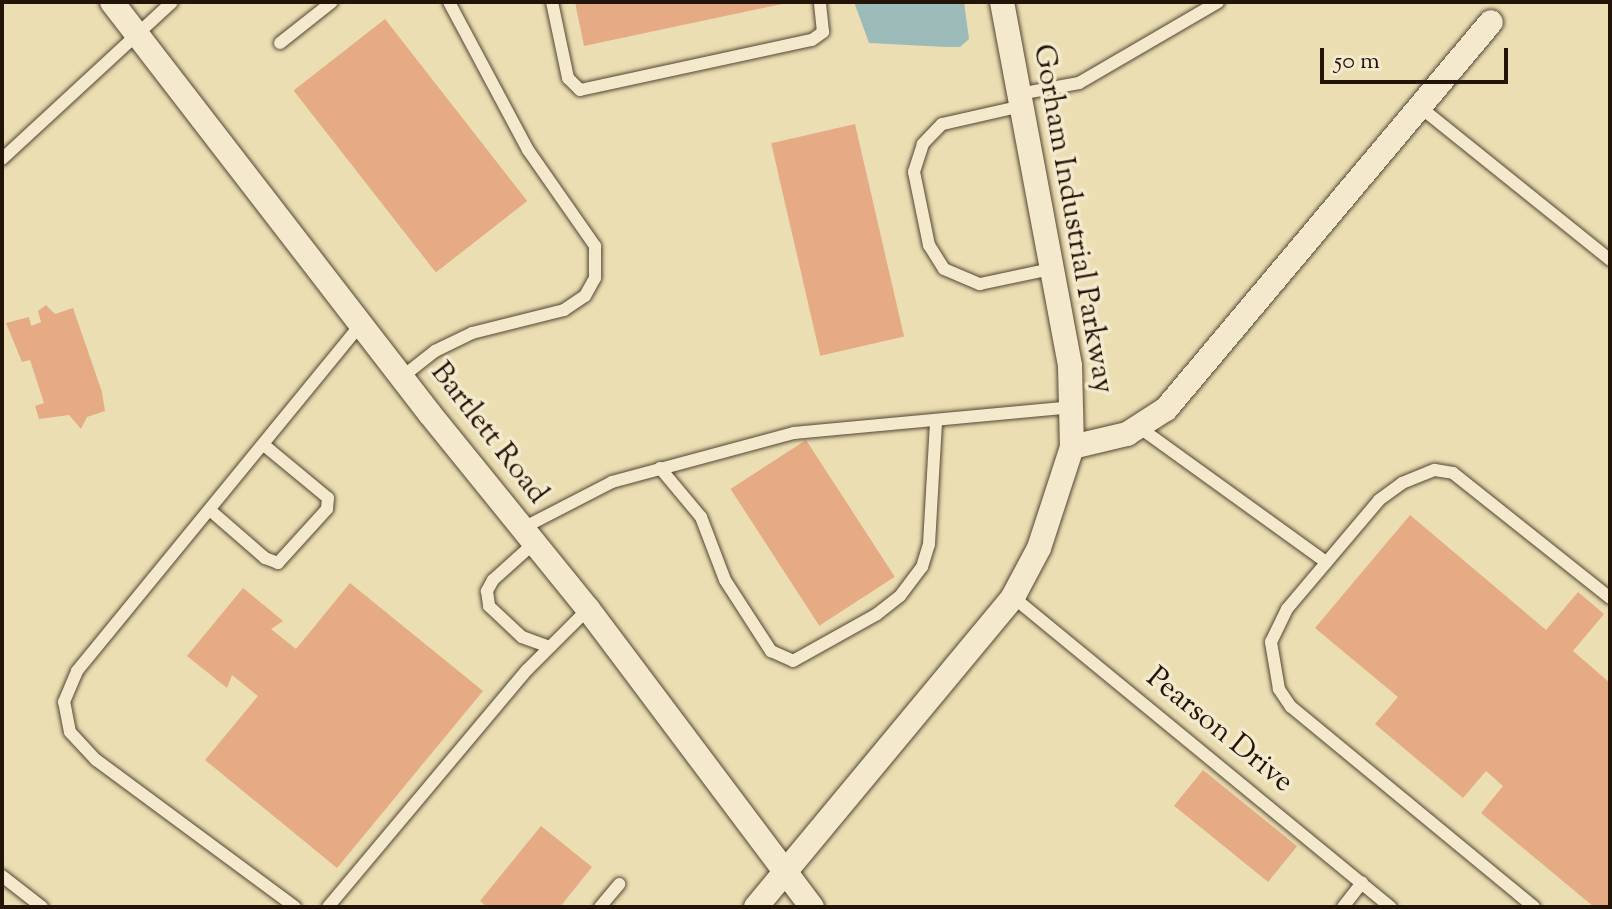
<!DOCTYPE html>
<html>
<head>
<meta charset="utf-8">
<style>
  body { margin:0 }
  #map { position:relative; width:1612px; height:909px; overflow:hidden; background:#ecdeb3; font-family:"Sorts Mill Goudy",serif }
  div>[style] { position:absolute }
  [style*='--x'] { left:calc(var(--x)*1px); top:calc(var(--y)*1px); width:calc(var(--w)*1px); rotate:calc(var(--a)*1deg) }
  .water>* { inset:0; background:#9cbab7 }
  .building>* { inset:0; background:#e4ab84; transform-origin:0 0 }
  .roads { filter:drop-shadow(0 0 2px #544632) drop-shadow(0 0 2px #544632) }
  .lane>* { height:12px; margin:-6px; padding:0 6px; transform-origin:6px; border-radius:6px; background:#f3eace }
  .street>* { height:24px; margin:-12px; padding:0 12px; transform-origin:12px; border-radius:12px; background:#f3eace }
  span { translate:-50% -50%; white-space:nowrap; text-align:center; line-height:1.15; -webkit-text-stroke:7px #f3eace; paint-order:stroke }
  .street-label { font-size:30px; color:#221407 }
  .frame { position:absolute; inset:0; border:4px solid #221407; pointer-events:none }
  .scale { position:absolute; left:1320px; top:48px; width:188px; height:36px; box-sizing:border-box; border:4px solid #221407; border-top:0; padding-left:10px; font-size:24px; line-height:28px; white-space:nowrap; color:#221407; -webkit-text-stroke:6px #f3eace; paint-order:stroke }
</style>
</head>
<body>
<div id="map">
  <div class="water">
    <i style="clip-path:polygon(854px 2px,964px 2px,969px 39px,960px 47px,946px 47px,869px 43px)"></i>
  </div>
  <div class="building">
    <i style="clip-path:polygon(575px 2px,787px 2px,787px 3px,584px 46px)"></i>
    <i style="left:385px;top:19px;width:231px;height:116px;rotate:52deg"></i>
    <i style="left:855px;top:124px;width:218px;height:86px;rotate:77deg"></i>
    <i style="clip-path:polygon(46px 305px,55px 314px,73px 308px,102px 392px,105px 411px,87px 417px,81px 429px,69px 415px,39px 419px,35px 406px,44px 403px,30px 360px,22px 362px,6px 323px,29px 317px,31px 326px,41px 322px,38px 311px)"></i>
    <i style="left:806px;top:440px;width:163px;height:90px;rotate:57deg"></i>
    <i style="clip-path:polygon(1410px 515px,1546px 630px,1578px 592px,1604px 614px,1573px 651px,1610px 683px,1610px 907px,1594px 907px,1481px 813px,1503px 786px,1486px 771px,1463px 798px,1375px 724px,1398px 697px,1315px 628px)"></i>
    <i style="clip-path:polygon(350px 583px,483px 691px,337px 868px,205px 760px,258px 696px,232px 675px,227px 688px,187px 656px,243px 588px,283px 621px,271px 629px,296px 649px)"></i>
    <i style="left:1203px;top:770px;width:121px;height:46px;rotate:39deg"></i>
    <i style="clip-path:polygon(541px 826px,592px 867px,560px 907px,487px 907px,480px 901px)"></i>
  </div>
  <div class="roads">
    <div class="lane">
      <i style="--x:552;--y:2;--w:78;--a:78.1"></i>
      <i style="--x:568;--y:78;--w:17;--a:45"></i>
      <i style="--x:580;--y:90;--w:237;--a:-12.2"></i>
      <i style="--x:812;--y:40;--w:14;--a:-36"></i>
      <i style="--x:823;--y:32;--w:30;--a:-96"></i>
      <i style="--x:280;--y:43;--w:66;--a:-38.3"></i>
      <i style="--x:1019;--y:94;--w:61;--a:-10.4"></i>
      <i style="--x:1079;--y:83;--w:161;--a:-30.2"></i>
      <i style="--x:1022;--y:106;--w:82;--a:167.3"></i>
      <i style="--x:942;--y:124;--w:28;--a:134"></i>
      <i style="--x:923;--y:144;--w:29;--a:108"></i>
      <i style="--x:914;--y:172;--w:75;--a:78.4"></i>
      <i style="--x:929;--y:245;--w:28;--a:58"></i>
      <i style="--x:944;--y:269;--w:39;--a:23"></i>
      <i style="--x:980;--y:284;--w:73;--a:-11.9"></i>
      <i style="--x:1420;--y:107;--w:244;--a:38.8"></i>
      <i style="--x:2;--y:159;--w:231;--a:-42.7"></i>
      <i style="--x:402;--y:377;--w:42;--a:-38.2"></i>
      <i style="--x:435;--y:351;--w:41;--a:-25.9"></i>
      <i style="--x:472;--y:333;--w:95;--a:-14"></i>
      <i style="--x:564;--y:310;--w:25;--a:-34"></i>
      <i style="--x:585;--y:296;--w:21;--a:-61"></i>
      <i style="--x:595;--y:278;--w:32;--a:-90"></i>
      <i style="--x:595;--y:246;--w:117;--a:-124.9"></i>
      <i style="--x:528;--y:150;--w:168;--a:-118.1"></i>
      <i style="--x:1140;--y:428;--w:229;--a:35.8"></i>
      <i style="--x:660;--y:468;--w:64;--a:50.1"></i>
      <i style="--x:701;--y:517;--w:67;--a:69.1"></i>
      <i style="--x:725;--y:580;--w:85;--a:57.1"></i>
      <i style="--x:771;--y:651;--w:24;--a:24"></i>
      <i style="--x:793;--y:661;--w:96;--a:-29.2"></i>
      <i style="--x:877;--y:614;--w:29;--a:-38"></i>
      <i style="--x:900;--y:596;--w:36;--a:-53"></i>
      <i style="--x:922;--y:567;--w:24;--a:-73"></i>
      <i style="--x:929;--y:544;--w:123;--a:-86.7"></i>
      <i style="--x:211;--y:511;--w:72;--a:41"></i>
      <i style="--x:265;--y:558;--w:14;--a:21"></i>
      <i style="--x:278;--y:563;--w:73;--a:-47.8"></i>
      <i style="--x:327;--y:509;--w:11;--a:-85"></i>
      <i style="--x:328;--y:498;--w:83;--a:-140.4"></i>
      <i style="--x:521;--y:529;--w:102;--a:-27.3"></i>
      <i style="--x:612;--y:482;--w:188;--a:-15.1"></i>
      <i style="--x:794;--y:433;--w:280;--a:-5.3"></i>
      <i style="--x:533;--y:544;--w:54;--a:138"></i>
      <i style="--x:493;--y:580;--w:13;--a:119"></i>
      <i style="--x:487;--y:591;--w:15;--a:82"></i>
      <i style="--x:489;--y:606;--w:45;--a:43.2"></i>
      <i style="--x:522;--y:637;--w:29;--a:20"></i>
      <i style="--x:1013;--y:597;--w:489;--a:39.4"></i>
      <i style="--x:2;--y:876;--w:51;--a:37.8"></i>
      <i style="--x:295;--y:907;--w:247;--a:-143.5"></i>
      <i style="--x:96;--y:760;--w:38;--a:-133"></i>
      <i style="--x:70;--y:732;--w:31;--a:-101"></i>
      <i style="--x:64;--y:702;--w:34;--a:-67"></i>
      <i style="--x:77;--y:671;--w:448;--a:-50.7"></i>
      <i style="--x:328;--y:907;--w:309;--a:-50"></i>
      <i style="--x:527;--y:670;--w:86;--a:-45"></i>
      <i style="--x:600;--y:907;--w:30;--a:-50"></i>
      <i style="--x:1343;--y:907;--w:31;--a:-52"></i>
      <i style="--x:1534;--y:907;--w:315;--a:-140.5"></i>
      <i style="--x:1291;--y:707;--w:22;--a:-124"></i>
      <i style="--x:1279;--y:689;--w:48;--a:-99.7"></i>
      <i style="--x:1271;--y:642;--w:37;--a:-64"></i>
      <i style="--x:1287;--y:609;--w:143;--a:-49.8"></i>
      <i style="--x:1379;--y:500;--w:29;--a:-36"></i>
      <i style="--x:1402;--y:483;--w:35;--a:-22"></i>
      <i style="--x:1435;--y:470;--w:18;--a:9"></i>
      <i style="--x:1453;--y:473;--w:201;--a:38.5"></i>
    </div>
    <div class="street">
      <i style="--x:112;--y:2;--w:520;--a:52.34"></i>
      <i style="--x:430;--y:414;--w:251;--a:51"></i>
      <i style="--x:588;--y:609;--w:373;--a:53.1"></i>
      <i style="--x:1002;--y:2;--w:370;--a:79.4"></i>
      <i style="--x:1070;--y:366;--w:81;--a:88.6"></i>
      <i style="--x:756;--y:907;--w:403;--a:-50.3"></i>
      <i style="--x:1013;--y:597;--w:55;--a:-62"></i>
      <i style="--x:1039;--y:548;--w:106;--a:-71.9"></i>
      <i style="--x:1072;--y:447;--w:57;--a:-13.3"></i>
      <i style="--x:1127;--y:434;--w:46;--a:-32.7"></i>
      <i style="--x:1166;--y:409;--w:505;--a:-49.98"></i>
    </div>
  </div>
  <div class="street-label">
    <span style="left:1072px;top:219px;rotate:80deg">Gorham Industrial Parkway</span>
    <span style="left:488px;top:434px;rotate:52deg">Bartlett Road</span>
    <span style="left:1219px;top:731px;rotate:39deg">Pearson Drive</span>
  </div>
  <div class="frame"></div>
  <div class="scale">50 m</div>
</div>
</body>
</html>
